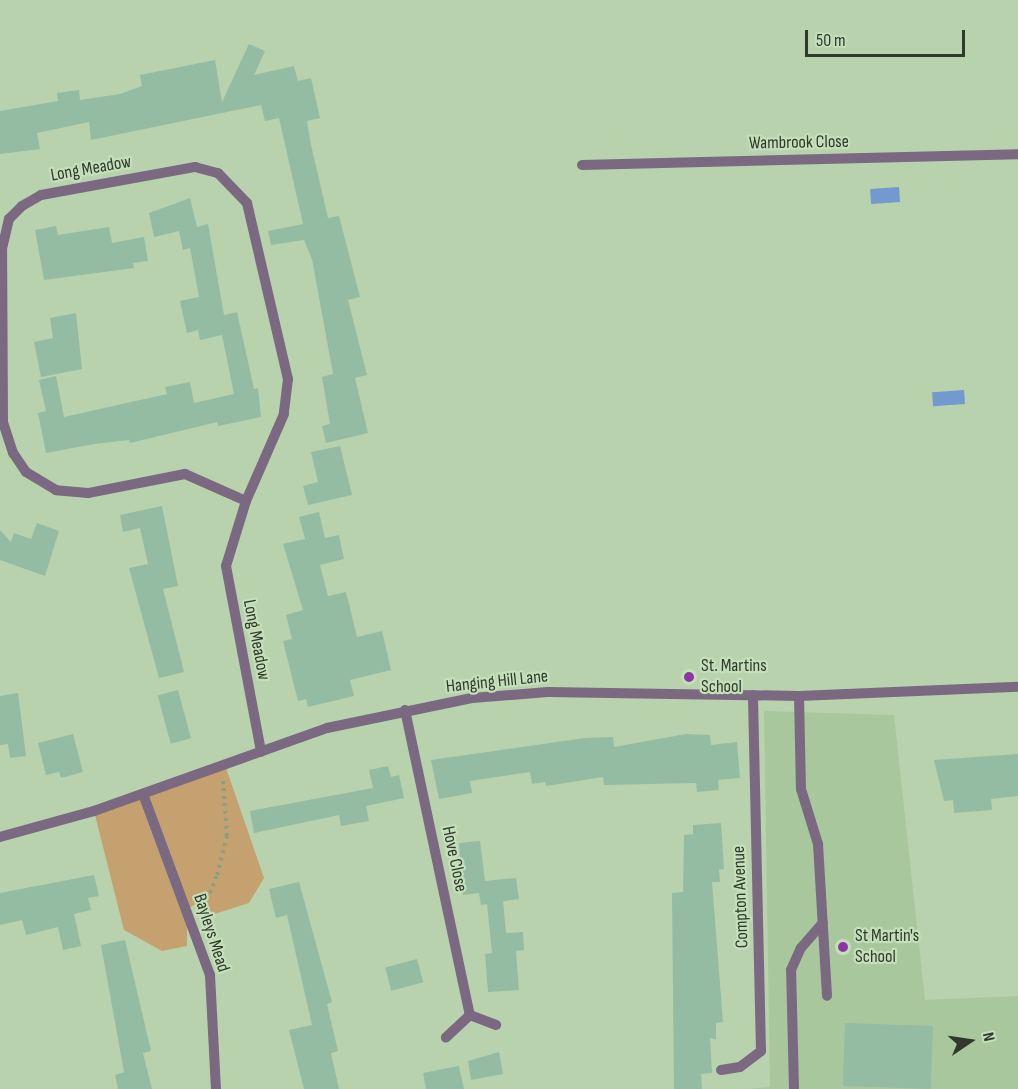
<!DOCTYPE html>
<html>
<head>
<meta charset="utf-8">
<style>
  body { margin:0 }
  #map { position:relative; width:1018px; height:1089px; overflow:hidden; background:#b8d2ae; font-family:"Sofia Sans Condensed",sans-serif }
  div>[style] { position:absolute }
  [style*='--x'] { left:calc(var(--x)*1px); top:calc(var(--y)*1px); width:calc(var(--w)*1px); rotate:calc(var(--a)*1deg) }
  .built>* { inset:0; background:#a9c79d }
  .green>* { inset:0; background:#c4a16e }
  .water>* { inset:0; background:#7399cf; transform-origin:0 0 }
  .building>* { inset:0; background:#94bca2; transform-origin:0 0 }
  .path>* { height:4px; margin-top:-2px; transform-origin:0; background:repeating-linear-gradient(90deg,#8a9e82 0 3px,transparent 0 7.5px) }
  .minor>* { height:10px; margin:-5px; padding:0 5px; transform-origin:5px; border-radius:5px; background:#7a6980 }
  .dots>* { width:16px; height:16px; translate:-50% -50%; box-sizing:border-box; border:3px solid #c5dfbb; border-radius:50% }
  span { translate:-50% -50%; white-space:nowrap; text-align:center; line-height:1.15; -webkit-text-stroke:4.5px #c5dfbb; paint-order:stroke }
  .street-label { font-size:18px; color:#303a2c }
  .poi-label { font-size:18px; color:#303a2c }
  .left { translate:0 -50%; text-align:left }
  .north { position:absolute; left:940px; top:1011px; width:60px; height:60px; -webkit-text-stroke:4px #c5dfbb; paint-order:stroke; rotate:77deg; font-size:16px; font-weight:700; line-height:24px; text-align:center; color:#303a2c }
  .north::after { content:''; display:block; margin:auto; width:21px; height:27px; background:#303a2c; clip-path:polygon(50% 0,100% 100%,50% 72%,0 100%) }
  .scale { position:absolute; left:805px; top:30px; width:160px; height:27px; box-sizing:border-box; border:3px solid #303a2c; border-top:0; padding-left:8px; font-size:18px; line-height:21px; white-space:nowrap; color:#303a2c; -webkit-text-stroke:4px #c5dfbb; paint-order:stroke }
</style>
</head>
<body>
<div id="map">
  <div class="built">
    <i style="clip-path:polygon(764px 711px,894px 715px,925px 1000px,1018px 996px,1018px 1089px,748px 1089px,770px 1087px)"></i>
  </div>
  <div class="green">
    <i style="clip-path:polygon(225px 765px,264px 878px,249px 903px,205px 917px,199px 902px,187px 909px,187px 946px,162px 951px,124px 930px,94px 811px)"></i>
  </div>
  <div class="water">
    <i style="left:899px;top:187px;width:15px;height:29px;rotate:86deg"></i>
    <i style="left:964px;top:390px;width:14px;height:32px;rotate:86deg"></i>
  </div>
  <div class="building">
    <i style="clip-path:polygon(249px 44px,265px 51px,254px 75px,294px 66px,298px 81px,311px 78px,320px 118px,307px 121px,311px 145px,328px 218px,339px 216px,360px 297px,348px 300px,367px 375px,355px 378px,368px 433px,326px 443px,322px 426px,330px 424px,322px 377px,333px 374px,312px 259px,304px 240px,271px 245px,268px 231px,303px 224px,279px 118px,265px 121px,261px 105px,91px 140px,89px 122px,37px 133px,40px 149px,0 154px,0 111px,58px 101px,57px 93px,79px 90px,80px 100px,120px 94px,142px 86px,140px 75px,215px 60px,222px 102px)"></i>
    <i style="clip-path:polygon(190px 198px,197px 227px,208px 224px,224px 315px,237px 312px,254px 389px,258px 388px,261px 417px,218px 426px,217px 422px,130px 443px,129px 440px,94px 444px,46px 453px,38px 413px,46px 411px,39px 380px,56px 376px,64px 417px,167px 394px,165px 387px,190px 382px,194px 403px,234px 394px,222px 335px,200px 340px,198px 330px,187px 333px,180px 301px,199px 297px,190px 248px,183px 250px,179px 231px,154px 237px,149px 213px)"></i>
    <i style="clip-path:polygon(56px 226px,58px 235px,109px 227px,112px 243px,144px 237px,148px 261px,133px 263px,134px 268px,44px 280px,35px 230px)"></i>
    <i style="clip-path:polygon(76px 313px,82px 369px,41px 377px,34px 342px,53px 338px,50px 318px)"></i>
    <i style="clip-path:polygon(340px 446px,352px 495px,308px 505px,303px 486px,318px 482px,311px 452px)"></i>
    <i style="clip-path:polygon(162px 506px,178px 586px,163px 589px,184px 672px,159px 678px,129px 568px,148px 564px,140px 528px,123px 532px,120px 515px)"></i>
    <i style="clip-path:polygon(319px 512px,325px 538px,339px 535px,344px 559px,320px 565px,328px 596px,346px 592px,357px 637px,382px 631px,391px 670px,350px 680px,354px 696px,308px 707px,306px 699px,298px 701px,283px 641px,292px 639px,286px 615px,303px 610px,283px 544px,305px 539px,299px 517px)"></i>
    <i style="clip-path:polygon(37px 523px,59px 531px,45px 576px,0 560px,0 530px,11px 542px,14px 533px,31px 539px)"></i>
    <i style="left:178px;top:690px;width:50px;height:21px;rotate:75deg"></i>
    <i style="clip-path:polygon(18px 693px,26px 756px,10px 758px,8px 744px,0 745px,0 696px)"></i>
    <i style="clip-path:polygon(73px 734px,83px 772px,61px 778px,59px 772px,46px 775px,38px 743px)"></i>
    <i style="clip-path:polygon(686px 734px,710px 735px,711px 745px,737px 742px,740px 778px,718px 780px,719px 790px,697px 792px,696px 783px,604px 785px,603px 777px,546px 786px,545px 782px,532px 784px,530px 772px,470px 781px,472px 793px,439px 799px,431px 760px,585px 738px,613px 737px,614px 747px)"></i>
    <i style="clip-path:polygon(1018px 754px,1018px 796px,991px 799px,992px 810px,954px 813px,953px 800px,944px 801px,934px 760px)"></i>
    <i style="clip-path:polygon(388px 766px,391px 777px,399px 775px,404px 798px,366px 806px,369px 821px,341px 826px,339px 815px,254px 833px,250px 811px,373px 788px,369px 770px)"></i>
    <i style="clip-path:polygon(721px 823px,724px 869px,719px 870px,720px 882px,712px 882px,723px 1022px,716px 1023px,716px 1040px,710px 1038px,712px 1073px,701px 1074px,702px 1089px,674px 1089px,672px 893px,683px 892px,684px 835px,693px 834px,693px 825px)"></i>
    <i style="clip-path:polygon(480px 841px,485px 881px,516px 878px,519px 899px,503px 901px,506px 933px,523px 932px,524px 950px,516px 951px,519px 990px,488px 992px,485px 954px,492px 953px,487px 904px,481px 905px,479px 893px,463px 895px,459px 843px)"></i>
    <i style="clip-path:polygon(94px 875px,99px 896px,88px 898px,91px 910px,74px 914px,81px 946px,63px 950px,58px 927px,26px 935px,22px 920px,0 925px,0 893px)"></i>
    <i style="clip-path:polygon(299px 882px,332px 1002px,327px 1004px,338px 1051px,331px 1053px,339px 1089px,304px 1089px,289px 1030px,312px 1025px,287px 915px,276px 918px,269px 889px)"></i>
    <i style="clip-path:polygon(125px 940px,151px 1051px,143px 1053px,152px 1089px,118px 1089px,115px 1075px,124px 1072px,101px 945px)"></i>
    <i style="left:417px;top:959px;width:24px;height:33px;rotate:75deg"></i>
    <i style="left:933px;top:1026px;width:63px;height:88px;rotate:92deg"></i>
    <i style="clip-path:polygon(499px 1052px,503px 1074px,471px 1080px,468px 1061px)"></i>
    <i style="clip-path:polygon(459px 1066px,464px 1089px,426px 1089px,423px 1073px)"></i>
  </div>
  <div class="path">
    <i style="--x:198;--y:902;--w:15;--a:-37"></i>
    <i style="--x:210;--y:893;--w:19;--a:-69"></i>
    <i style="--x:217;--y:875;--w:40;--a:-75.6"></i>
    <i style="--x:227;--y:836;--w:55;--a:-94.2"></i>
  </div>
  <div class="minor">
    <i style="--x:582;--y:165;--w:436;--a:-1.4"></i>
    <i style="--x:246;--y:501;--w:67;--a:-156.1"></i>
    <i style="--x:185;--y:474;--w:99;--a:168.9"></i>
    <i style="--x:88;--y:493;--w:32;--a:-175"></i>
    <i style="--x:56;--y:490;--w:35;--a:-149"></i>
    <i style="--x:26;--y:472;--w:23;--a:-124"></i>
    <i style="--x:13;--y:453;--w:32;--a:-108"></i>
    <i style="--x:3;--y:423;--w:174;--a:-90.3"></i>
    <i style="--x:2;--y:249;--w:31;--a:-77"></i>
    <i style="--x:9;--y:219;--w:18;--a:-45"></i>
    <i style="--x:22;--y:206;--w:22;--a:-30"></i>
    <i style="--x:41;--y:195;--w:157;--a:-10.3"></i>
    <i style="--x:195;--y:167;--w:24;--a:15"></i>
    <i style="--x:218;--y:173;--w:42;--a:46"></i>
    <i style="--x:247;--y:203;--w:181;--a:76.9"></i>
    <i style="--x:288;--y:379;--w:35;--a:97"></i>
    <i style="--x:284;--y:414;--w:95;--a:113.6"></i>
    <i style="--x:246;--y:501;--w:68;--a:107.1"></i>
    <i style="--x:226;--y:566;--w:189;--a:79.3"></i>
    <i style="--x:799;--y:696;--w:93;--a:88.8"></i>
    <i style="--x:801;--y:789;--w:58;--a:72.8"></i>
    <i style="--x:818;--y:844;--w:152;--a:86.6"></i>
    <i style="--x:405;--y:710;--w:312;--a:78"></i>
    <i style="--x:470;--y:1015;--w:33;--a:137"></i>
    <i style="--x:143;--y:794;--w:193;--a:69.7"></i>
    <i style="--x:210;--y:975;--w:114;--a:87"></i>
    <i style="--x:0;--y:837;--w:98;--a:-15.5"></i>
    <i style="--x:94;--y:811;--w:247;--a:-19.6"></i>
    <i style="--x:327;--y:728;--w:148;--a:-11.7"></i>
    <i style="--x:472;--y:698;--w:76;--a:-4.5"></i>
    <i style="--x:548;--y:692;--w:251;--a:0.9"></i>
    <i style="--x:799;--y:696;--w:219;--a:-2.4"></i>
    <i style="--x:470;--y:1015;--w:28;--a:21"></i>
    <i style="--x:721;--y:1070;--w:19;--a:-9"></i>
    <i style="--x:740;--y:1067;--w:26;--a:-37"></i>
    <i style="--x:761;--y:1051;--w:356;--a:-91.3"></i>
    <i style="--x:794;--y:1089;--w:119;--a:-91.4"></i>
    <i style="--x:791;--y:970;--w:24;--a:-66"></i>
    <i style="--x:801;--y:948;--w:33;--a:-49"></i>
  </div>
  <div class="dots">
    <i style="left:689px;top:677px;background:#8a36a4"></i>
    <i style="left:843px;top:947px;background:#8a36a4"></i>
  </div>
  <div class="street-label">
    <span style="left:799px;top:143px;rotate:-1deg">Wambrook Close</span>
    <span style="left:91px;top:169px;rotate:-10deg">Long Meadow</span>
    <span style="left:256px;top:640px;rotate:79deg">Long Meadow</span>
    <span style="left:497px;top:682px;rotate:-6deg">Hanging Hill Lane</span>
    <span style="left:454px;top:859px;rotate:78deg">Hove Close</span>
    <span style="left:741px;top:897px;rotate:-92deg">Compton Avenue</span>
    <span style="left:211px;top:933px;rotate:72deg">Bayleys Mead</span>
  </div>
  <div class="poi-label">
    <span class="left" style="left:701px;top:677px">St. Martins<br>School</span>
    <span class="left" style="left:855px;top:947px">St Martin's<br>School</span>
  </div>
  <div class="north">N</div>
  <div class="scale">50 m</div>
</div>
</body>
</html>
